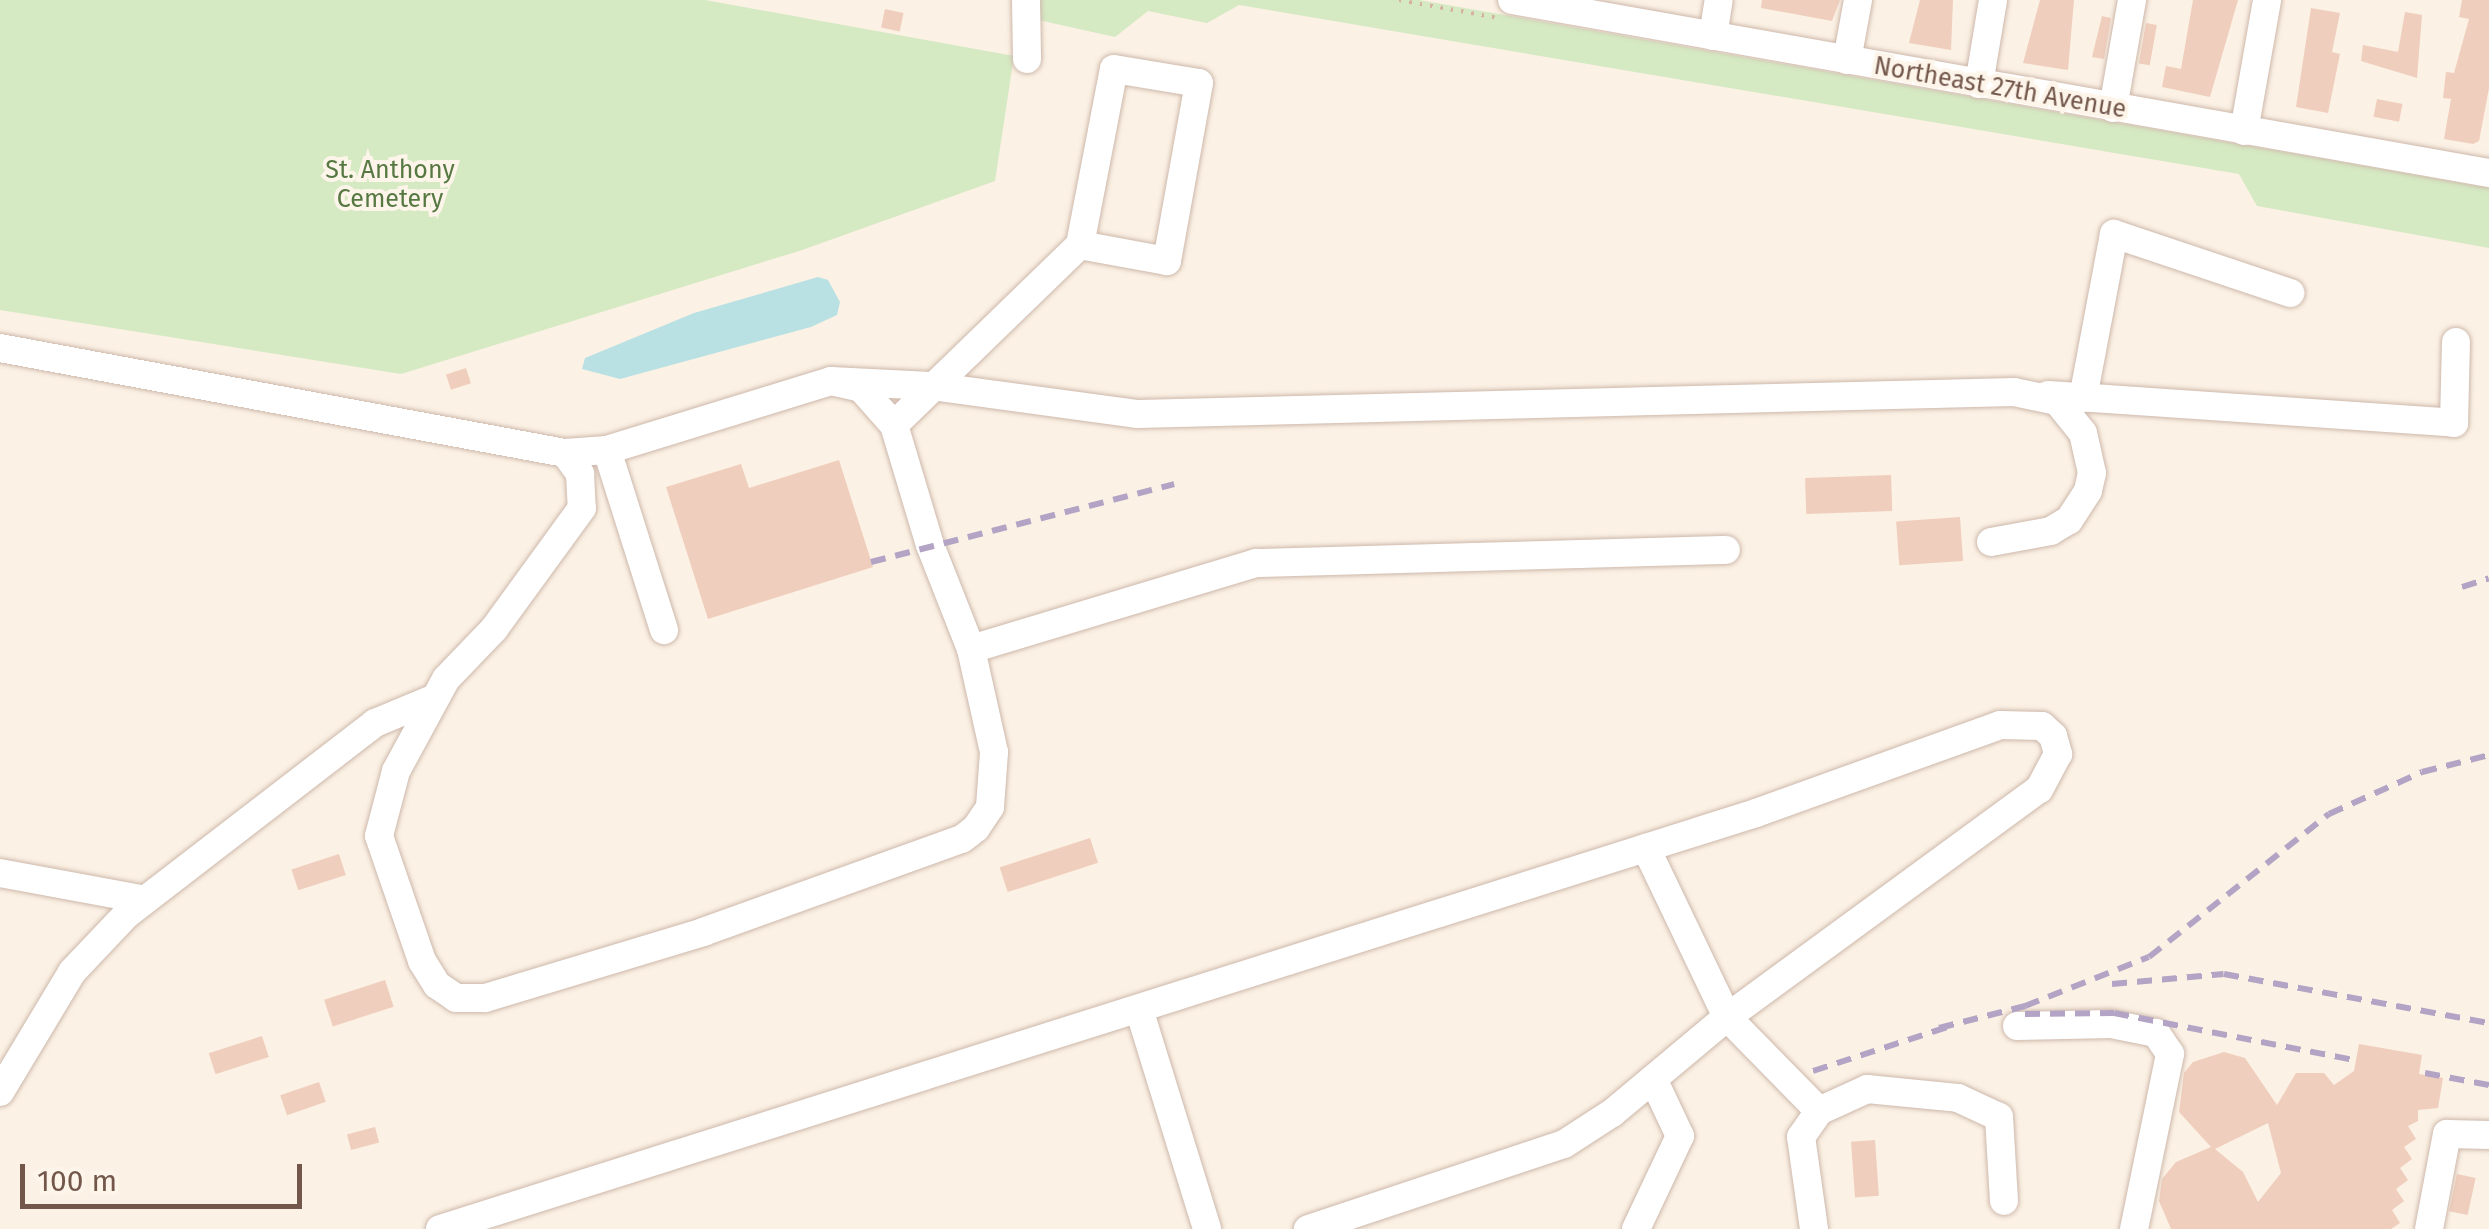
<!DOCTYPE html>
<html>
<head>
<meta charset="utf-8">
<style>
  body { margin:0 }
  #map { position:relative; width:2489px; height:1229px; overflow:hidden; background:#fbf1e4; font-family:"Fira Sans",sans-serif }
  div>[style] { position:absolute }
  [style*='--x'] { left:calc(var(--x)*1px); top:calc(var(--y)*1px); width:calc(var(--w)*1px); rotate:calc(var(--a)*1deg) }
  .green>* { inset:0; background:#d5e9c3 }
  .water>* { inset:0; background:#b9e1e4 }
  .building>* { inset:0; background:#f0cebd; transform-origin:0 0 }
  .path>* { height:4px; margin-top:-2px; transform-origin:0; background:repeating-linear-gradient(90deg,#d5b1a0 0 2.5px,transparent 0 10.5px) }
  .roads { filter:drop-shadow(0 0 2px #cdb8ab) drop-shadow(0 0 2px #cdb8ab) }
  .minor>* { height:28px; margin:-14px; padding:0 14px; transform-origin:14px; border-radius:14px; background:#fff }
  .rail>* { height:6px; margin-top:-3px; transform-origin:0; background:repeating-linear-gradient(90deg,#b3a3c5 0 15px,transparent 0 25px) }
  span { translate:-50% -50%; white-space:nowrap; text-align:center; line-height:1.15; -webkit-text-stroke:8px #fef5ea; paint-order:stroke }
  .street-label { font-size:25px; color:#73574b }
  .park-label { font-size:25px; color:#567842 }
  .scale { position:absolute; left:20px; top:1164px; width:282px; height:45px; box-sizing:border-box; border:5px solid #73574b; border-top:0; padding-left:12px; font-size:30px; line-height:35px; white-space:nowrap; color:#73574b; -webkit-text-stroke:8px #fef5ea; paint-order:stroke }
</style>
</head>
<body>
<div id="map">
  <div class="green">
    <i style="clip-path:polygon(0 0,705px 0,1014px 56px,995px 181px,802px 250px,401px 374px,0 310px)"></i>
    <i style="clip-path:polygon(1034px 0,1419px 0,2489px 188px,2489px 248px,2257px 206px,2239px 174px,1239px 5px,1207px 23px,1148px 11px,1115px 37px,1034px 19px)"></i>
  </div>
  <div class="water">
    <i style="clip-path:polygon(818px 277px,828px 280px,840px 302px,837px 315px,811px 327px,620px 379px,582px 369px,585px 358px,694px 313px)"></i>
  </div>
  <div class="building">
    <i style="clip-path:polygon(1762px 0,1840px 0,1832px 21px,1761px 8px)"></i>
    <i style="clip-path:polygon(1920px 0,1953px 0,1951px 50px,1909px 43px)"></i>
    <i style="clip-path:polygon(2040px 0,2074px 0,2068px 70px,2023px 63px)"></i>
    <i style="clip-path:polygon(2193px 0,2238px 0,2210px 97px,2162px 87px,2166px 66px,2181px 69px)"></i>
    <i style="clip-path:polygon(2462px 0,2489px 0,2489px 88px,2479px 141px,2473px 144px,2444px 139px,2451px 99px,2443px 98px,2446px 72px,2454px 73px,2469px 19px,2459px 17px)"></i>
    <i style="clip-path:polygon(2311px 8px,2340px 13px,2332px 52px,2340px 54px,2328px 113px,2296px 107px)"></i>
    <i style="left:885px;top:9px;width:19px;height:19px;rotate:12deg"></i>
    <i style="clip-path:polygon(2405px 12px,2422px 15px,2417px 78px,2361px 61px,2363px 45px,2398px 52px)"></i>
    <i style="clip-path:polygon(2102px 16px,2111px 18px,2104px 59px,2092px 57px)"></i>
    <i style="left:2146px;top:23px;width:11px;height:41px;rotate:10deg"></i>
    <i style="left:2377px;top:99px;width:26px;height:18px;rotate:11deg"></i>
    <i style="left:466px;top:368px;width:16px;height:21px;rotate:72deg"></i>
    <i style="clip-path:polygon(839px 460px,873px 567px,708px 619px,666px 487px,741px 464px,749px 488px)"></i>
    <i style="left:1891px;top:475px;width:36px;height:86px;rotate:88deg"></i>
    <i style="left:1960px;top:517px;width:44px;height:64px;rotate:86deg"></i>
    <i style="left:1090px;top:838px;width:26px;height:95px;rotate:72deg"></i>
    <i style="left:339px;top:854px;width:22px;height:50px;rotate:72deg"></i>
    <i style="left:385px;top:980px;width:28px;height:64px;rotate:72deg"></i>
    <i style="left:262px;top:1036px;width:22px;height:56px;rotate:72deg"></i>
    <i style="clip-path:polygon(evenodd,2359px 1044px,2422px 1055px,2419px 1074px,2443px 1078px,2438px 1108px,2418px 1110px,2418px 1121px,2408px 1126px,2416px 1139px,2404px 1147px,2412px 1159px,2400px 1168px,2408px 1180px,2396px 1189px,2404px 1201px,2392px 1210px,2400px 1223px,2391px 1229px,2171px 1229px,2159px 1201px,2162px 1179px,2176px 1162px,2211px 1147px,2179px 1112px,2184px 1073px,2193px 1062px,2224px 1052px,2245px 1058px,2277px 1105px,2296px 1073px,2324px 1073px,2334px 1085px,2354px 1071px,2359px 1044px,2268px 1123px,2281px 1173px,2258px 1202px,2243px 1172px,2215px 1149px,2268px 1123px)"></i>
    <i style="left:319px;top:1082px;width:21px;height:41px;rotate:71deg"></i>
    <i style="left:375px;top:1127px;width:16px;height:29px;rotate:75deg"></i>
    <i style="left:1875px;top:1140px;width:56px;height:24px;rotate:86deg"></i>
    <i style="left:2457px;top:1174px;width:19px;height:38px;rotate:12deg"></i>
  </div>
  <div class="path">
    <i style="--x:1399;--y:0;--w:101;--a:10.3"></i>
  </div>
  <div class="roads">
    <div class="minor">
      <i style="--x:1026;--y:0;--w:59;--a:89"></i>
      <i style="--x:1512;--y:0;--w:992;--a:10.04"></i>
      <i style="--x:1713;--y:36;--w:36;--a:-81"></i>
      <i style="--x:1847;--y:60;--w:61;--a:-79.6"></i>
      <i style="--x:1979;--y:84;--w:85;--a:-80.5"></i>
      <i style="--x:2113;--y:108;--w:110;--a:-80"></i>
      <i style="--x:2244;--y:131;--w:133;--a:-80"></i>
      <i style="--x:0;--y:348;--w:575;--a:10.53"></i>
      <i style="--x:565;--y:453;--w:26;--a:54"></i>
      <i style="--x:580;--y:474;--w:34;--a:87"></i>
      <i style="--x:582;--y:508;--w:150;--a:126"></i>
      <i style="--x:494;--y:629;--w:69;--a:133.8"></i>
      <i style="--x:446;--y:679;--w:105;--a:118.5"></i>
      <i style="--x:396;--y:771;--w:67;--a:104.7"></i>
      <i style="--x:379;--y:836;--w:132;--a:71"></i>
      <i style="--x:422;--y:961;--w:28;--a:58"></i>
      <i style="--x:437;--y:985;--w:23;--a:34"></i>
      <i style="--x:456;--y:998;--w:29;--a:0"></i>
      <i style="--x:485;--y:998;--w:228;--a:-16.8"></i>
      <i style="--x:703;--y:932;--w:275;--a:-19.8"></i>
      <i style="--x:962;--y:839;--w:18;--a:-38"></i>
      <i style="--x:976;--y:828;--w:25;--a:-56"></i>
      <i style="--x:990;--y:807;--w:55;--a:-85.8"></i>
      <i style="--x:994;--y:752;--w:106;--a:-102.6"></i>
      <i style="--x:971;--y:649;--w:112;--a:-111.5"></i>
      <i style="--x:930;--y:545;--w:125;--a:-106.7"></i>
      <i style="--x:894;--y:425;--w:259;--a:-44.1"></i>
      <i style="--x:1080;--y:245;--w:179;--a:-79.1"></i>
      <i style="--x:1114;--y:69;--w:86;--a:9.4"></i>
      <i style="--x:1199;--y:83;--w:181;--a:100.2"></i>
      <i style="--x:1167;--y:261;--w:88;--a:-169.6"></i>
      <i style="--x:831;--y:381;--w:100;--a:2.9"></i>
      <i style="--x:931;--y:386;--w:209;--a:7.7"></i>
      <i style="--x:1138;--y:414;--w:876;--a:-1.44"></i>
      <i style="--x:2014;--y:392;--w:44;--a:11.8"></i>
      <i style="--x:2057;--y:401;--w:41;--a:50.9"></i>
      <i style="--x:2083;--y:433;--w:41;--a:77.3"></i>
      <i style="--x:2092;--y:473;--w:18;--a:103"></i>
      <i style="--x:2088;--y:491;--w:35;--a:123"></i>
      <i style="--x:2069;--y:520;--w:21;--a:149"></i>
      <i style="--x:2051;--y:531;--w:61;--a:169.6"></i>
      <i style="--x:2048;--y:395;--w:407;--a:3.9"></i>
      <i style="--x:2454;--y:423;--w:81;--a:-88.6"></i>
      <i style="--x:2083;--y:398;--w:167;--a:-79.3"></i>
      <i style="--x:2114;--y:234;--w:186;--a:18.5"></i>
      <i style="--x:607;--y:450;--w:189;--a:72.4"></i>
      <i style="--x:565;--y:453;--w:42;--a:-4.1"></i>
      <i style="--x:607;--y:450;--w:234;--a:-17.1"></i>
      <i style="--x:831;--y:381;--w:31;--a:13"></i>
      <i style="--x:861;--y:388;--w:50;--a:48.3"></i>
      <i style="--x:971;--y:649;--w:298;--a:-16.8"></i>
      <i style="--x:1256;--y:563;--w:470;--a:-1.6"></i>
      <i style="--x:1646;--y:848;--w:187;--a:64.4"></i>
      <i style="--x:1727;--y:1017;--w:132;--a:45.6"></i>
      <i style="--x:0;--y:873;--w:147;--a:10.5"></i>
      <i style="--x:1139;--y:1009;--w:230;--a:72.8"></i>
      <i style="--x:2017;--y:1026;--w:94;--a:-1.2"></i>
      <i style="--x:2111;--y:1024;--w:46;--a:11.3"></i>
      <i style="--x:2156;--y:1033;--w:25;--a:56"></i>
      <i style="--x:2170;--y:1054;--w:179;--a:101.6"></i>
      <i style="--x:0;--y:1092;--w:140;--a:-59"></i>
      <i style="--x:72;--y:972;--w:80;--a:-46.5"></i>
      <i style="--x:127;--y:914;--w:313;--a:-37.6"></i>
      <i style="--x:375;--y:723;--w:65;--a:-22.6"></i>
      <i style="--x:440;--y:1229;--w:1380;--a:-17.54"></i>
      <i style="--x:1756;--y:813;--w:259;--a:-19.8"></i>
      <i style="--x:2000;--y:725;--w:42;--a:1.4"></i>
      <i style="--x:2042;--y:726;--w:15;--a:42"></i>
      <i style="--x:2053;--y:736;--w:19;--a:74"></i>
      <i style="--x:2058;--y:754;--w:40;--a:118"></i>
      <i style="--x:2039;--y:789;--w:386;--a:143.8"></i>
      <i style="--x:1727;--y:1017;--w:150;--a:140.1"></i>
      <i style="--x:1612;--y:1113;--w:57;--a:147.1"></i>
      <i style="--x:1564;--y:1144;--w:270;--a:161.6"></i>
      <i style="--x:1636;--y:1229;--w:103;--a:-64.7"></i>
      <i style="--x:1680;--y:1136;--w:63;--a:-115.3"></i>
      <i style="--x:1814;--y:1229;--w:93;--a:-98"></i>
      <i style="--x:1801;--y:1137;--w:32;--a:-55"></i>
      <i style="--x:1819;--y:1111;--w:53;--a:-24.6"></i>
      <i style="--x:1867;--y:1089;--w:91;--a:5.6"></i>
      <i style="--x:1958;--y:1098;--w:45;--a:24.9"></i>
      <i style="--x:1999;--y:1117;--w:84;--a:86.6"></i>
      <i style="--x:2429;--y:1229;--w:97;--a:-79.3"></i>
      <i style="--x:2447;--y:1134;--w:42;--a:1.4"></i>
    </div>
  </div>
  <div class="rail">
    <i style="--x:871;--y:562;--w:313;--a:-14.4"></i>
    <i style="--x:2462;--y:587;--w:28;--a:-18"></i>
    <i style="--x:2112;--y:984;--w:112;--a:-5.1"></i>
    <i style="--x:2224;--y:974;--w:269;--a:10.5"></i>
    <i style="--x:2025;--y:1014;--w:89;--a:-0.6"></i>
    <i style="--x:2114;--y:1013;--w:245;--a:11.1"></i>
    <i style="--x:1939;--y:1028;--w:89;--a:-14.3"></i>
    <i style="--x:2025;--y:1006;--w:133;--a:-21.6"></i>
    <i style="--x:2149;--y:957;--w:230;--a:-38.5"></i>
    <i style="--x:2329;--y:814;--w:102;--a:-24.3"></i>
    <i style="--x:2422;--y:772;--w:69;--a:-14.2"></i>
    <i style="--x:1813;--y:1071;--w:145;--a:-18.1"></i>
    <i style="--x:2425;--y:1073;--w:65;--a:10.6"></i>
  </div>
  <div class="street-label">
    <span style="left:2000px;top:88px;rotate:10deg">Northeast 27th Avenue</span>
  </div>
  <div class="park-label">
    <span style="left:390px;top:185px">St. Anthony<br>Cemetery</span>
  </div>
  <div class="scale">100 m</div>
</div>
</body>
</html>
